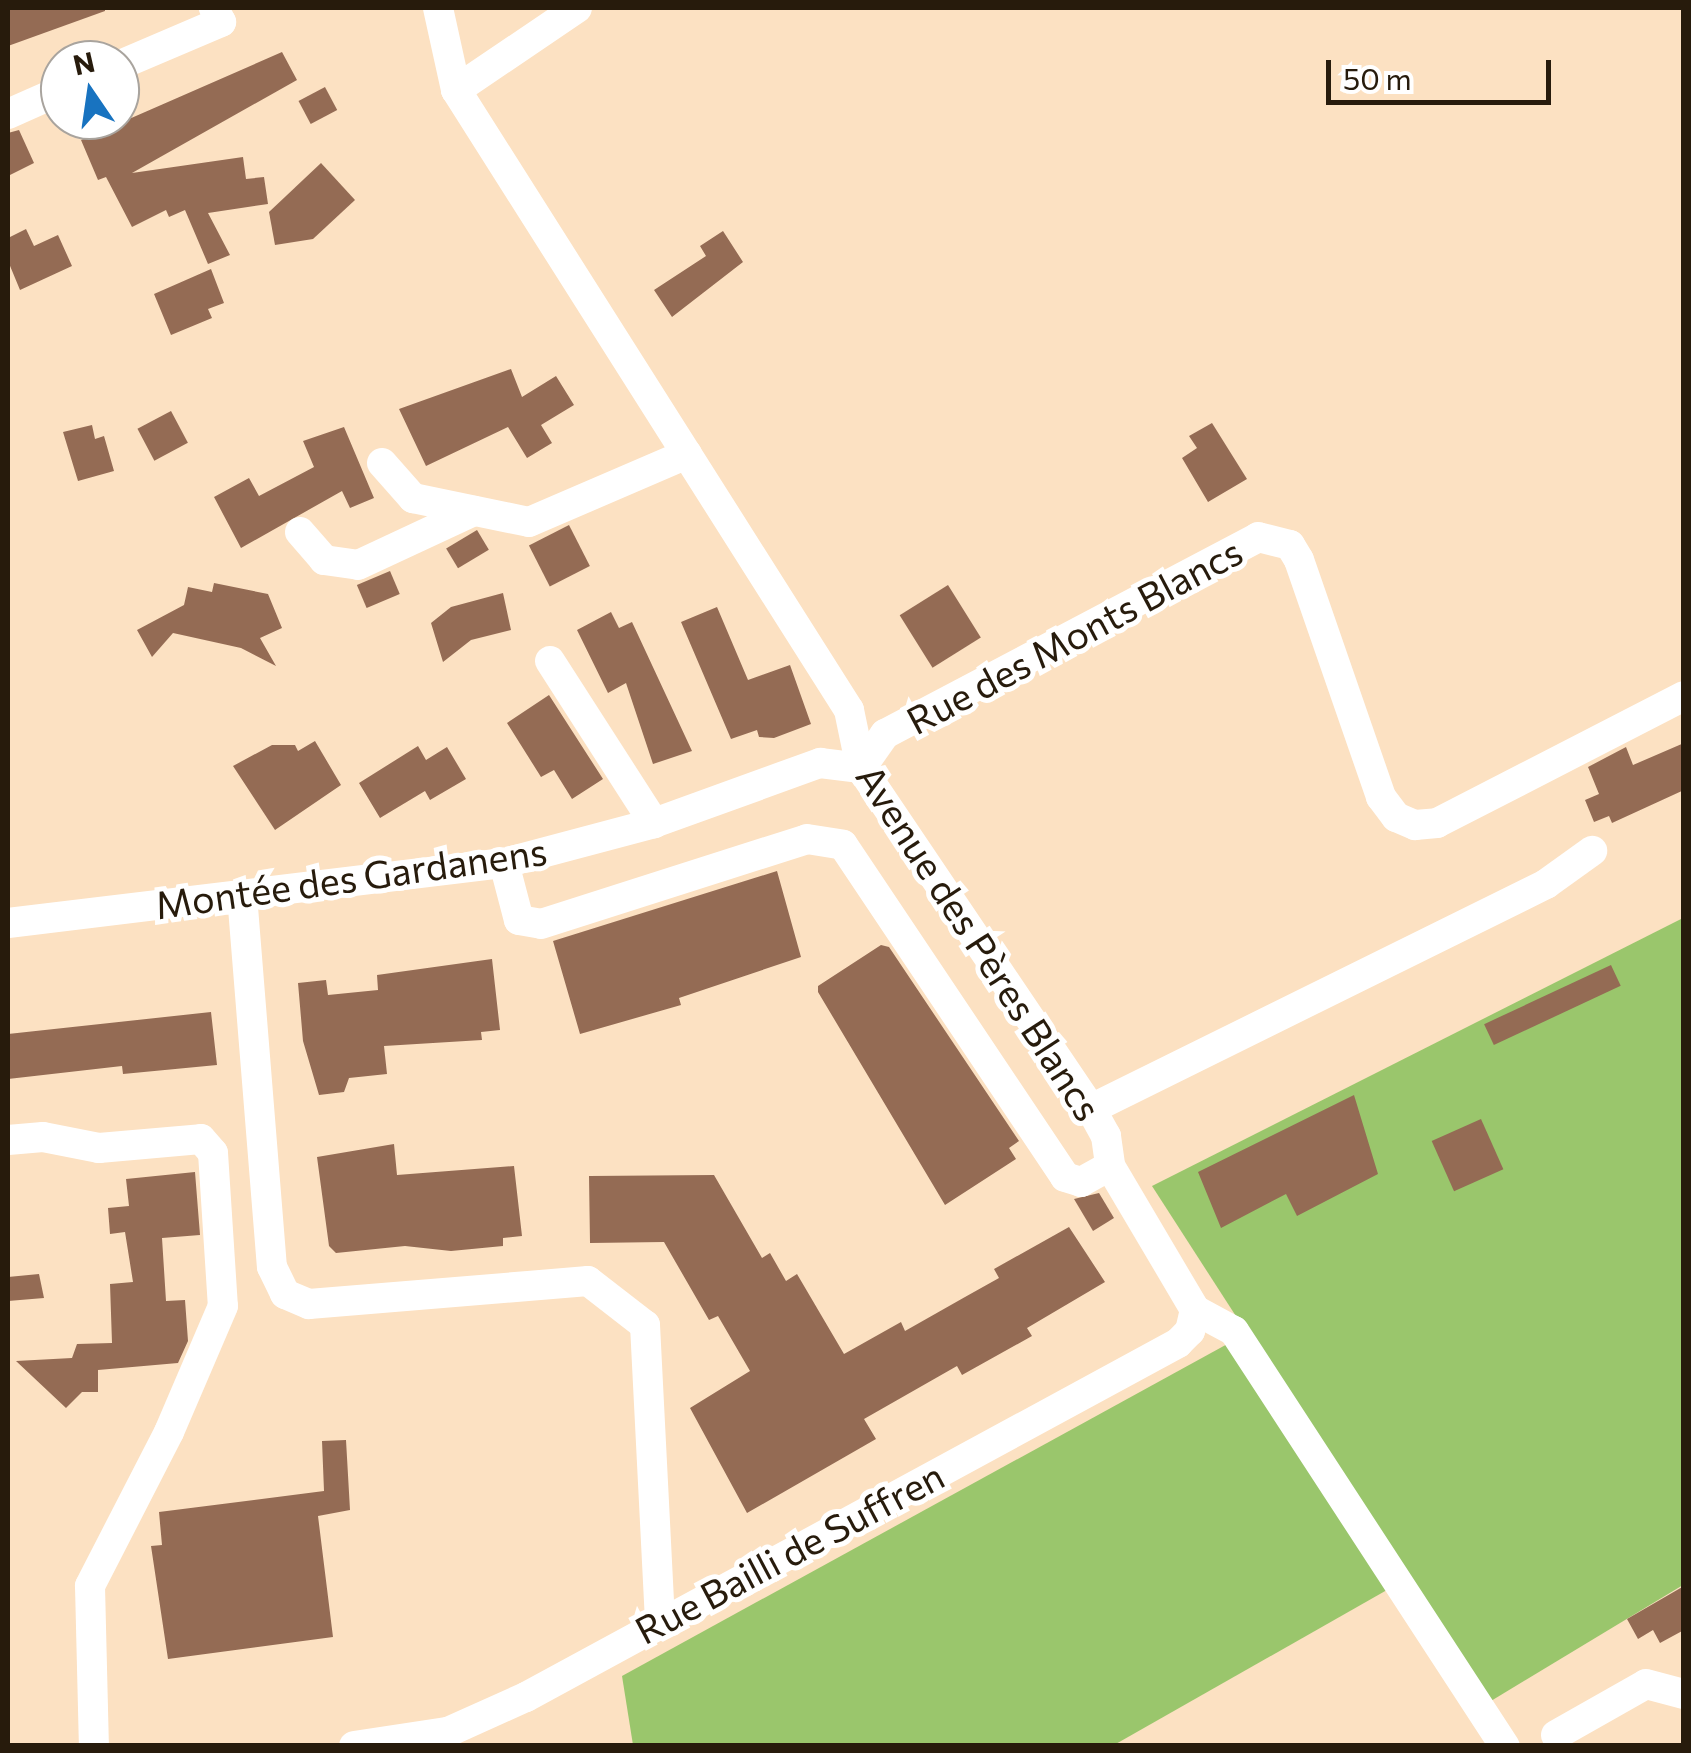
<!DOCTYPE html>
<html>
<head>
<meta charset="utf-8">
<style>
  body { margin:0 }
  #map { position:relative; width:1691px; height:1753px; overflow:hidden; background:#fce1c2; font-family:Commissioner,sans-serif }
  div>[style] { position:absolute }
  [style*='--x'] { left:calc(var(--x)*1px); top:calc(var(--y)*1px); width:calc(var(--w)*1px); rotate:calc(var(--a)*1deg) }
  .green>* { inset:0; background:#9ac66c }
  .building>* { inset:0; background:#946b54; transform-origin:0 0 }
  .minor>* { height:30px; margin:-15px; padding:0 15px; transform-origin:15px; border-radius:15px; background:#fff }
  span { translate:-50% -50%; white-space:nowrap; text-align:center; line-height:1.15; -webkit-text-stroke:10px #fff; paint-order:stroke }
  .street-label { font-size:38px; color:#271b0c }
  .frame { position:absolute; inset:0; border:10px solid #271b0c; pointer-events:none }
  .north { position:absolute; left:40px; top:40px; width:100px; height:100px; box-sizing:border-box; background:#fff; border:2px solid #a9a49e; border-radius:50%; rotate:347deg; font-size:28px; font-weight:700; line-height:40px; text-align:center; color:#271b0c }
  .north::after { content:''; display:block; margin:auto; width:35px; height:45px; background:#1873c0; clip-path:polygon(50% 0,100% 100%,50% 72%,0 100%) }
  .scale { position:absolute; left:1326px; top:60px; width:225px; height:45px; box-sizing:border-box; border:5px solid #271b0c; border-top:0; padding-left:12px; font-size:30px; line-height:35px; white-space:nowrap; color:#271b0c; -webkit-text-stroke:8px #fff; paint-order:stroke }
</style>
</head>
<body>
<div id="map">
  <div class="green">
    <i style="clip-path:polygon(1683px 918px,1683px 1585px,1486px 1704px,1152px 1186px)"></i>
    <i style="clip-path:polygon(1231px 1342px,1394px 1586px,1114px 1745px,633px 1745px,622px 1676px)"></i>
  </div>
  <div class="building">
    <i style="clip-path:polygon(8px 8px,105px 8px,105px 11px,8px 46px)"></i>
    <i style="clip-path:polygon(282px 52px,297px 80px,132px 173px,243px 157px,246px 179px,264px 177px,268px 204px,208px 213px,230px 255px,208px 264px,185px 210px,169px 217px,166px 210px,132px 227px,106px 177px,98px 180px,81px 140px)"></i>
    <i style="left:325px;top:87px;width:26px;height:30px;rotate:62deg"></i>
    <i style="clip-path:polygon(19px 130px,34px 163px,8px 176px,8px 133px)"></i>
    <i style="clip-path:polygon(321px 163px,355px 200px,313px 239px,275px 245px,269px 212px)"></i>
    <i style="clip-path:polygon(26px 229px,34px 246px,58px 235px,72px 266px,20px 290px,8px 261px,8px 238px)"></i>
    <i style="clip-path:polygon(723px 231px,743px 262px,672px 317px,654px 290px,706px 256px,700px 246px)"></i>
    <i style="clip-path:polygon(211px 269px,224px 303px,208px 309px,212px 318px,171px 335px,154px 294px)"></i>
    <i style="clip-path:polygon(511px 369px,522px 397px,556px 376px,574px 405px,541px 425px,552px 443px,527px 458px,508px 427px,426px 466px,399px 409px)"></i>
    <i style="left:171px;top:411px;width:36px;height:38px;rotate:62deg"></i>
    <i style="clip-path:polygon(1212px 423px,1247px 479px,1208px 502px,1182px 458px,1197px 448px,1189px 436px)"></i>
    <i style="clip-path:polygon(92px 425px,95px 439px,104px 436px,114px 471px,78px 481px,63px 432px)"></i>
    <i style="clip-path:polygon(344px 427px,374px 498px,350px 508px,342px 491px,241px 548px,214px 497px,249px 478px,259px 496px,314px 467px,303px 441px)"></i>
    <i style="left:569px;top:525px;width:46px;height:45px;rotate:63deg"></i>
    <i style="left:477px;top:530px;width:23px;height:36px;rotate:59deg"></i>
    <i style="left:390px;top:571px;width:25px;height:36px;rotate:67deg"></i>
    <i style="clip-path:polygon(214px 583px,268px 594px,282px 628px,260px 638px,276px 666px,241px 648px,173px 633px,152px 657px,137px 630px,184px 605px,188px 587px,212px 592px)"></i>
    <i style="left:948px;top:585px;width:62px;height:57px;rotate:58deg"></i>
    <i style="clip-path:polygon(503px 593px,511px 630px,471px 640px,443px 662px,431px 623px,451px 607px)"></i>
    <i style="clip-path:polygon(717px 607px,748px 680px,790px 665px,811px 724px,774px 738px,759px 737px,757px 730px,731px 739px,681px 622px)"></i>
    <i style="clip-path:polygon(611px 612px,619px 628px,632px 622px,692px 751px,653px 764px,626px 683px,608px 693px,577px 630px)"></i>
    <i style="clip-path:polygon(549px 695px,603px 779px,572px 799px,554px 770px,541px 777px,507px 723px)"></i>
    <i style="clip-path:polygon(315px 741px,341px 785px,275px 830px,233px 766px,272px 745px,295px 745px,298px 751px)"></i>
    <i style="clip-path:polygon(1684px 743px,1684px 790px,1612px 823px,1609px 816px,1594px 822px,1585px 800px,1599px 794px,1588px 767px,1626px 747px,1633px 765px)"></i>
    <i style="clip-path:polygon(418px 746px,426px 760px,447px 747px,466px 779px,430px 800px,425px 791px,380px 818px,359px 783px)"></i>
    <i style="clip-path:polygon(777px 871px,801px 957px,679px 998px,681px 1005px,580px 1034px,553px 941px)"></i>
    <i style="clip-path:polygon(881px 945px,889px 947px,1019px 1141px,1009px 1148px,1016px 1159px,945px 1205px,818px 992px,818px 986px)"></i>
    <i style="clip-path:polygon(492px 959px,500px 1030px,481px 1032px,482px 1040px,384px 1046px,387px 1074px,349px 1078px,344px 1092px,319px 1095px,303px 1041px,298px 983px,326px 980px,328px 995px,378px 990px,377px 975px)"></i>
    <i style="left:1611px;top:965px;width:23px;height:140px;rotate:65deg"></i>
    <i style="clip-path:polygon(211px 1012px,217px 1065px,123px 1074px,122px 1066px,8px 1079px,8px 1034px)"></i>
    <i style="clip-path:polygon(1354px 1095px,1378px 1174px,1297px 1216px,1286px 1194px,1221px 1228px,1198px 1172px)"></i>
    <i style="left:1481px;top:1119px;width:55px;height:54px;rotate:66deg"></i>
    <i style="clip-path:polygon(394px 1144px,397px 1175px,514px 1166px,522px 1236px,503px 1238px,503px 1246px,451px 1251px,405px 1246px,336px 1253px,329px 1246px,317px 1157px)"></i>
    <i style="clip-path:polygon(195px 1172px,200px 1235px,162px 1238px,166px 1301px,185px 1300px,188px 1341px,178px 1363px,98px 1370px,98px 1392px,82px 1392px,66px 1408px,16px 1361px,72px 1358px,77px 1344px,112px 1343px,110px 1284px,133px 1282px,125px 1232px,110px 1234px,108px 1208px,129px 1206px,126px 1179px)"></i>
    <i style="clip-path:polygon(714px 1175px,762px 1258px,770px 1253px,786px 1281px,797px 1274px,844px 1354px,901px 1322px,905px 1331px,965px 1297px,999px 1278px,994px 1269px,1069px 1227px,1105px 1282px,1027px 1328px,1032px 1336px,962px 1375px,957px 1366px,864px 1419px,876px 1439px,747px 1513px,690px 1408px,750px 1371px,718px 1316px,709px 1320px,664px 1242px,590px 1243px,589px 1176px)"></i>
    <i style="clip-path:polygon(1099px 1193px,1114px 1218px,1093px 1231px,1074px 1199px)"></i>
    <i style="clip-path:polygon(39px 1274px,44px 1298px,8px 1301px,8px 1277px)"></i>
    <i style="clip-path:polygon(346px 1440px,350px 1510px,318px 1516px,333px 1637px,168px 1659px,151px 1546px,162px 1545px,159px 1512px,324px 1491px,322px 1441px)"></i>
    <i style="clip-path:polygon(1684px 1586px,1684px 1630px,1660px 1643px,1653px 1630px,1638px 1639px,1627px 1619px)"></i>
  </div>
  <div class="minor">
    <i style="--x:438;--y:8;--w:84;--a:77.6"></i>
    <i style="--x:456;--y:90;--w:734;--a:57.63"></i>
    <i style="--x:849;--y:710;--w:59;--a:78.3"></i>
    <i style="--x:861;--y:768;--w:411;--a:56"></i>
    <i style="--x:1091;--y:1109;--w:31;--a:61"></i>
    <i style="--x:1106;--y:1136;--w:30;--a:82"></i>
    <i style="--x:1110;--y:1166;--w:167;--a:59.4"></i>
    <i style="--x:1195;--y:1310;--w:44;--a:28.3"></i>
    <i style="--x:1234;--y:1331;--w:496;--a:56.9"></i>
    <i style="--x:120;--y:65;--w:110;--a:-23.1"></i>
    <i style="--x:221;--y:22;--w:16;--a:-117"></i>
    <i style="--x:456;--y:90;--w:146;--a:-34.1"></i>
    <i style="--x:8;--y:114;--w:57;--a:-23.9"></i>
    <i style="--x:382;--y:463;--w:47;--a:48.5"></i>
    <i style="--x:413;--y:498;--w:118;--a:11.7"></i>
    <i style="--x:529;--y:522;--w:172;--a:-23.3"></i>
    <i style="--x:300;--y:532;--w:37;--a:49"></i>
    <i style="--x:324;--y:560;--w:34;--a:8"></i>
    <i style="--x:358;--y:565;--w:128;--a:-25"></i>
    <i style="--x:550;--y:661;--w:193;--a:57.3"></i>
    <i style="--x:861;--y:768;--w:42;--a:-54.8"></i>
    <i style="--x:885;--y:734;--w:422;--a:-27.8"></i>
    <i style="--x:1258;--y:537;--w:33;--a:14"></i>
    <i style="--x:1290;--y:545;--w:17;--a:59"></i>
    <i style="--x:1299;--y:560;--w:251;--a:70.9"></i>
    <i style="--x:1381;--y:797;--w:25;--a:53"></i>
    <i style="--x:1396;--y:817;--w:21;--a:23"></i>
    <i style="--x:1415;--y:825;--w:22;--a:-5"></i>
    <i style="--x:1437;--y:823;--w:278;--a:-27.2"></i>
    <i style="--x:504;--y:863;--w:59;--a:75.3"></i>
    <i style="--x:519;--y:920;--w:22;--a:10"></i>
    <i style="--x:541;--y:924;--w:279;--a:-17.7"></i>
    <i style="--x:807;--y:839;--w:36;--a:9"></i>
    <i style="--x:843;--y:845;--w:399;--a:56.2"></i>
    <i style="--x:1065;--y:1177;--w:17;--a:17"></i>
    <i style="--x:1081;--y:1182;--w:33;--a:-29"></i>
    <i style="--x:242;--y:895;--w:373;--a:85.4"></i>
    <i style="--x:272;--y:1267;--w:30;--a:64"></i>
    <i style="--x:285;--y:1294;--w:26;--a:23"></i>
    <i style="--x:309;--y:1304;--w:280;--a:-4.7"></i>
    <i style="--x:588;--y:1281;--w:72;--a:37.7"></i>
    <i style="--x:645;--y:1325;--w:296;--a:87.1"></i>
    <i style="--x:8;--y:923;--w:500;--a:-6.9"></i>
    <i style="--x:504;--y:863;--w:155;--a:-14.9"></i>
    <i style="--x:654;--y:823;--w:177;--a:-19.9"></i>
    <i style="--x:820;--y:763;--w:41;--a:7"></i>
    <i style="--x:1091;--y:1109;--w:508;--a:-26.31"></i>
    <i style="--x:1546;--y:884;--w:57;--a:-35.7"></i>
    <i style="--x:8;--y:1140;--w:35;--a:-5"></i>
    <i style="--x:43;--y:1137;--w:57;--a:11.1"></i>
    <i style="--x:99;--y:1148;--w:102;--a:-5"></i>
    <i style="--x:201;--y:1139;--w:18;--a:49"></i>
    <i style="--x:213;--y:1153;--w:153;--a:86.3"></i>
    <i style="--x:223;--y:1306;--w:137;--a:113.2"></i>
    <i style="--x:169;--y:1432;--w:173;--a:117.2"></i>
    <i style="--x:90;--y:1586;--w:160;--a:88.6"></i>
    <i style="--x:1556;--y:1735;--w:103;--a:-29.5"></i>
    <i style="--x:1646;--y:1684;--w:39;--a:15"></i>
    <i style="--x:354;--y:1746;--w:95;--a:-8.5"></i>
    <i style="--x:448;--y:1732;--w:85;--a:-24.2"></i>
    <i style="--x:526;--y:1697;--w:742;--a:-28.5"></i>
    <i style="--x:1178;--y:1343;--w:17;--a:-45"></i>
    <i style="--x:1190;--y:1331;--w:22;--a:-77"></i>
  </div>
  <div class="street-label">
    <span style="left:1074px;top:635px;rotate:-28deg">Rue des Monts Blancs</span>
    <span style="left:351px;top:877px;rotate:-8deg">Montée des Gardanens</span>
    <span style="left:980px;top:942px;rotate:57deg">Avenue des Pères Blancs</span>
    <span style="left:789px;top:1552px;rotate:-28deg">Rue Bailli de Suffren</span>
  </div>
  <div class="frame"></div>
  <div class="north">N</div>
  <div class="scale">50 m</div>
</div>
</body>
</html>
